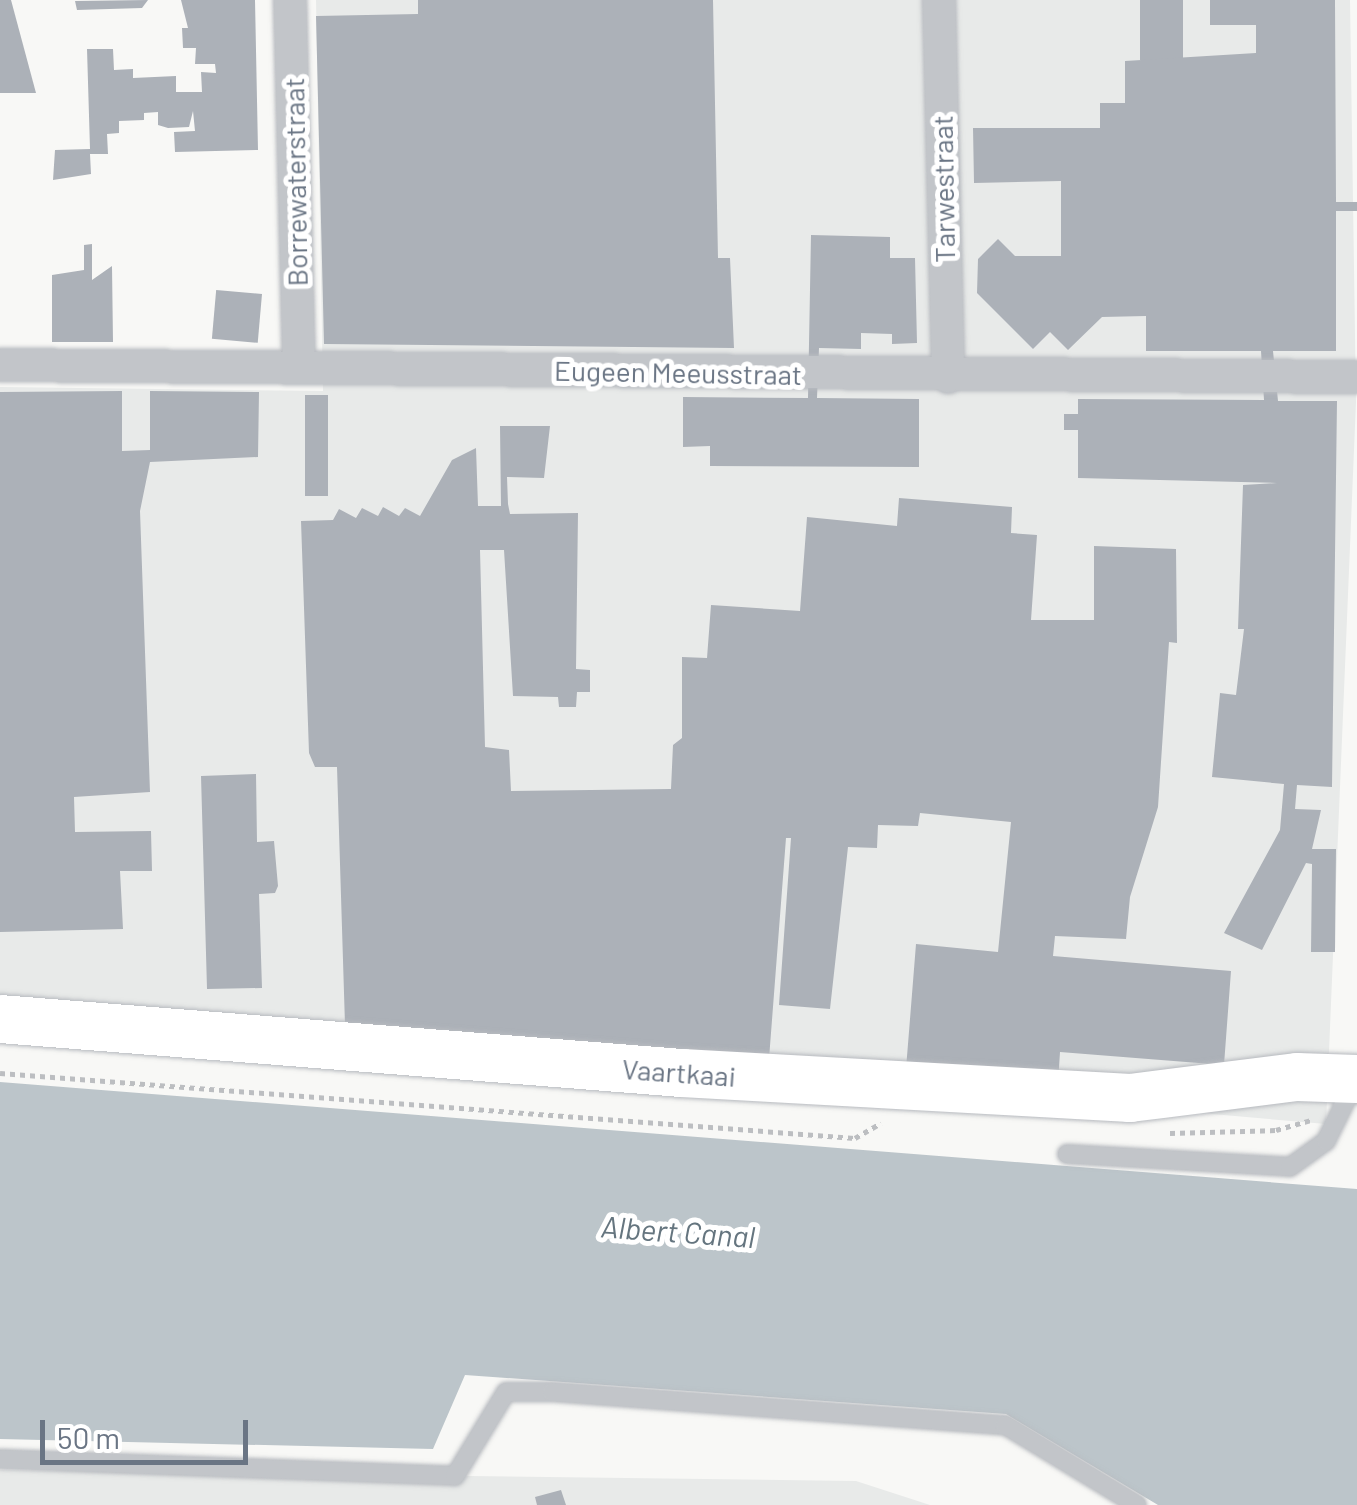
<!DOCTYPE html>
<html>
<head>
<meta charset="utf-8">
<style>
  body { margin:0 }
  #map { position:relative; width:1357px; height:1505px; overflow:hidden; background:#f8f8f6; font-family:Barlow,sans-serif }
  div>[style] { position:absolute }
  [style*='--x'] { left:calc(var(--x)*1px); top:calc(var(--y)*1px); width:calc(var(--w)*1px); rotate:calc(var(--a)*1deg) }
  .built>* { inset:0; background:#e8eae9 }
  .water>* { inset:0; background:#bcc5ca }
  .building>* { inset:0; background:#acb1b8; transform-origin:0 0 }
  .path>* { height:5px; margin-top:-2.5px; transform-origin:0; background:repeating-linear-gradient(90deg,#bcbec1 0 5px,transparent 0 10px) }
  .roads { filter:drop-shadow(0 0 2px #b7babf) drop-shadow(0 0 2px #b7babf) }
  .lane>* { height:18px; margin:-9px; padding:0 9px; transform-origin:9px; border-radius:9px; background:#c2c5c9 }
  .street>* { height:32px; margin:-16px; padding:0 16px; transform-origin:16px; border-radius:16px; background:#c2c5c9 }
  .secondary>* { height:48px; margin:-24px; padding:0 24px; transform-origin:24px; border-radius:24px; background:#fff }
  span { translate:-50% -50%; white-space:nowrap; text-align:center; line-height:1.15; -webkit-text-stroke:10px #fff; paint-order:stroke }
  .street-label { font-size:28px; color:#6a7584 }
  .water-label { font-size:30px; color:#65757f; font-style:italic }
  .scale { position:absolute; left:40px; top:1420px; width:208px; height:45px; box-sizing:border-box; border:5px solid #6a7584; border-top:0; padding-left:12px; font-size:30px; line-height:35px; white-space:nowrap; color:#6a7584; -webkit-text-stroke:8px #fff; paint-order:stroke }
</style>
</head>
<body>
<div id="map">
  <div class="built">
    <i style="clip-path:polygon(316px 0,1350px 0,1356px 402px,1326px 1124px,0 1009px,0 387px,323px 391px)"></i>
    <i style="clip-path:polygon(0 1470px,856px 1481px,930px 1505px,0 1505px)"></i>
  </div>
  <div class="water">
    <i style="clip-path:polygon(0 1082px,1357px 1189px,1357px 1505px,1158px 1505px,1006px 1414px,465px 1375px,433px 1449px,0 1439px)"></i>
  </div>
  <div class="building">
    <i style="clip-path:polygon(0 0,11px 0,36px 93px,0 93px)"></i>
    <i style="clip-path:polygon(148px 0,142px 8px,77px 10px,75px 1px)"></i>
    <i style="clip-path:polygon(181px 0,255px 0,258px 150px,175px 152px,174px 132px,195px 131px,193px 111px,189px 127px,168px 128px,158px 125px,158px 112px,144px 113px,144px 120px,119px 121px,119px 133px,107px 134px,108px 154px,90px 154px,91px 174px,53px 180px,55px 150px,90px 149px,87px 49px,113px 49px,114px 70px,133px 69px,133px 78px,176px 76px,176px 92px,202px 92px,201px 72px,216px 73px,215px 64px,195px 64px,196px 48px,183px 48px,182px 28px,188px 28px)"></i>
    <i style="clip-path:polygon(418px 0,713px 0,718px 258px,730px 258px,734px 348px,324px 344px,316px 16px,418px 14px)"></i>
    <i style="left:1140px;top:0;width:43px;height:60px"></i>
    <i style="clip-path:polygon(1210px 0,1335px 0,1336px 202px,1357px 202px,1357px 211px,1336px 211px,1336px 351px,1273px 351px,1278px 401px,1337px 401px,1332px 787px,1297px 785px,1295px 809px,1321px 810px,1312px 849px,1336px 849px,1335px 952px,1311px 952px,1312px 864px,1306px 863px,1262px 950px,1224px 933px,1280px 830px,1284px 784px,1212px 777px,1220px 693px,1236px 695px,1244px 629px,1238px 629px,1243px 485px,1277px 483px,1078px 478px,1078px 430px,1064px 430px,1064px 414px,1078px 414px,1078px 399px,1264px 400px,1261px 351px,1146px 351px,1146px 316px,1102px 317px,1068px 350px,1050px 332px,1033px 349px,977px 293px,978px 259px,998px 239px,1015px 256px,1061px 256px,1061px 181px,974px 183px,973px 128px,1100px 128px,1100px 103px,1125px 103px,1125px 61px,1256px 53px,1256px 25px,1210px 25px)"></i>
    <i style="clip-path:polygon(811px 235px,890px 237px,890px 258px,915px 258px,917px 343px,892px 344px,892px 334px,861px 333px,861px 349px,819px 348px,817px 398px,919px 399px,919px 467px,710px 466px,710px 446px,683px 447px,683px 397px,808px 398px)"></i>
    <i style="clip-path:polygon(92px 244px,92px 280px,112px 266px,113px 342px,52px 342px,52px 275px,84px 270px,84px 245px)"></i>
    <i style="left:262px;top:294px;width:49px;height:46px;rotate:95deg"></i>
    <i style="clip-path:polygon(122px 391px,122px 451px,150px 450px,150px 391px,259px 392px,258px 457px,150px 462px,140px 511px,150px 792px,74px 797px,75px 832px,151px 831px,152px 871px,120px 871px,123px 929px,0 932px,0 392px)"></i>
    <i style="left:305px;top:395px;width:23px;height:101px"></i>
    <i style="clip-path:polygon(500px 426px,550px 426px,544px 478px,507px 477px,508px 504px,510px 514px,578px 513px,576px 669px,590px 670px,590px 692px,577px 692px,576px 707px,559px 707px,558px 697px,513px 696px,504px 550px,480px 550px,485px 747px,509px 750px,511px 791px,671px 789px,673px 745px,682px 738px,682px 657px,707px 658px,711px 605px,800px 611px,807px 517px,897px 526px,899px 498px,1012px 507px,1011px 533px,1037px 535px,1031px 620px,1094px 620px,1094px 546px,1176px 549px,1177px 643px,1169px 642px,1158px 807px,1130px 897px,1126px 939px,1055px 936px,1053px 956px,1231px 971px,1224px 1065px,1060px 1052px,1058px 1083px,906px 1069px,916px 944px,998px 952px,1011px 822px,920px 813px,918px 826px,878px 825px,877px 848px,848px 847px,830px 1009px,779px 1005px,791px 838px,786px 838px,769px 1059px,345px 1025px,337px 767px,315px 767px,309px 753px,301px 521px,333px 520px,339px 509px,356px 518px,362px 508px,378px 516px,383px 507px,399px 516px,405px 508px,420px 516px,452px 460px,476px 448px,478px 506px,501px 506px)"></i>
    <i style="clip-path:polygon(256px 774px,257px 842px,274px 841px,278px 886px,275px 893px,259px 894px,262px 988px,207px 989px,201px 776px)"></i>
    <i style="clip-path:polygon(561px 1490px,566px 1505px,537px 1505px,535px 1497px)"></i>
  </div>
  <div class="path">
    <i style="--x:0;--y:1073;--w:857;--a:4.35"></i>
    <i style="--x:855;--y:1138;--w:30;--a:-30"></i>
    <i style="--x:1170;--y:1133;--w:106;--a:-1.6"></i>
    <i style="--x:1276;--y:1130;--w:37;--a:-16"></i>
  </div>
  <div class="roads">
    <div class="lane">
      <i style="--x:1067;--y:1154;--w:223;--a:3.3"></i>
      <i style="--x:1290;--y:1167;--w:44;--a:-35.8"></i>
      <i style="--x:1326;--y:1141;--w:64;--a:-63.8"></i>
      <i style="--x:0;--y:1459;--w:455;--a:2.1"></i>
      <i style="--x:455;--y:1476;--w:98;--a:-58.7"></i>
      <i style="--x:506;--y:1392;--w:46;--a:0"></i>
      <i style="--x:552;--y:1392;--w:454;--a:4.2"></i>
      <i style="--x:1005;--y:1425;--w:154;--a:31.2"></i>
    </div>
    <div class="street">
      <i style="--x:290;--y:0;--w:365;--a:88.6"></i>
      <i style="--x:939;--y:0;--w:377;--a:88.6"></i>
      <i style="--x:0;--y:365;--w:1357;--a:0.51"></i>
    </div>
    <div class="secondary">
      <i style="--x:0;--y:1019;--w:684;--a:4.53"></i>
      <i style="--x:682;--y:1073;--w:449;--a:3.2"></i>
      <i style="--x:1130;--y:1098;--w:168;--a:-7.2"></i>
      <i style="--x:1297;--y:1077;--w:60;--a:1.9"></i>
    </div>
  </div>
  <div class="street-label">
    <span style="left:295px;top:182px;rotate:-91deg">Borrewaterstraat</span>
    <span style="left:943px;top:189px;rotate:-91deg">Tarwestraat</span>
    <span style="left:678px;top:372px;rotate:1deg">Eugeen Meeusstraat</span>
    <span style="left:679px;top:1072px;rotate:4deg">Vaartkaai</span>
  </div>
  <div class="water-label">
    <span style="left:678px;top:1231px;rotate:4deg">Albert Canal</span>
  </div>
  <div class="scale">50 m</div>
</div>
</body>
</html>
